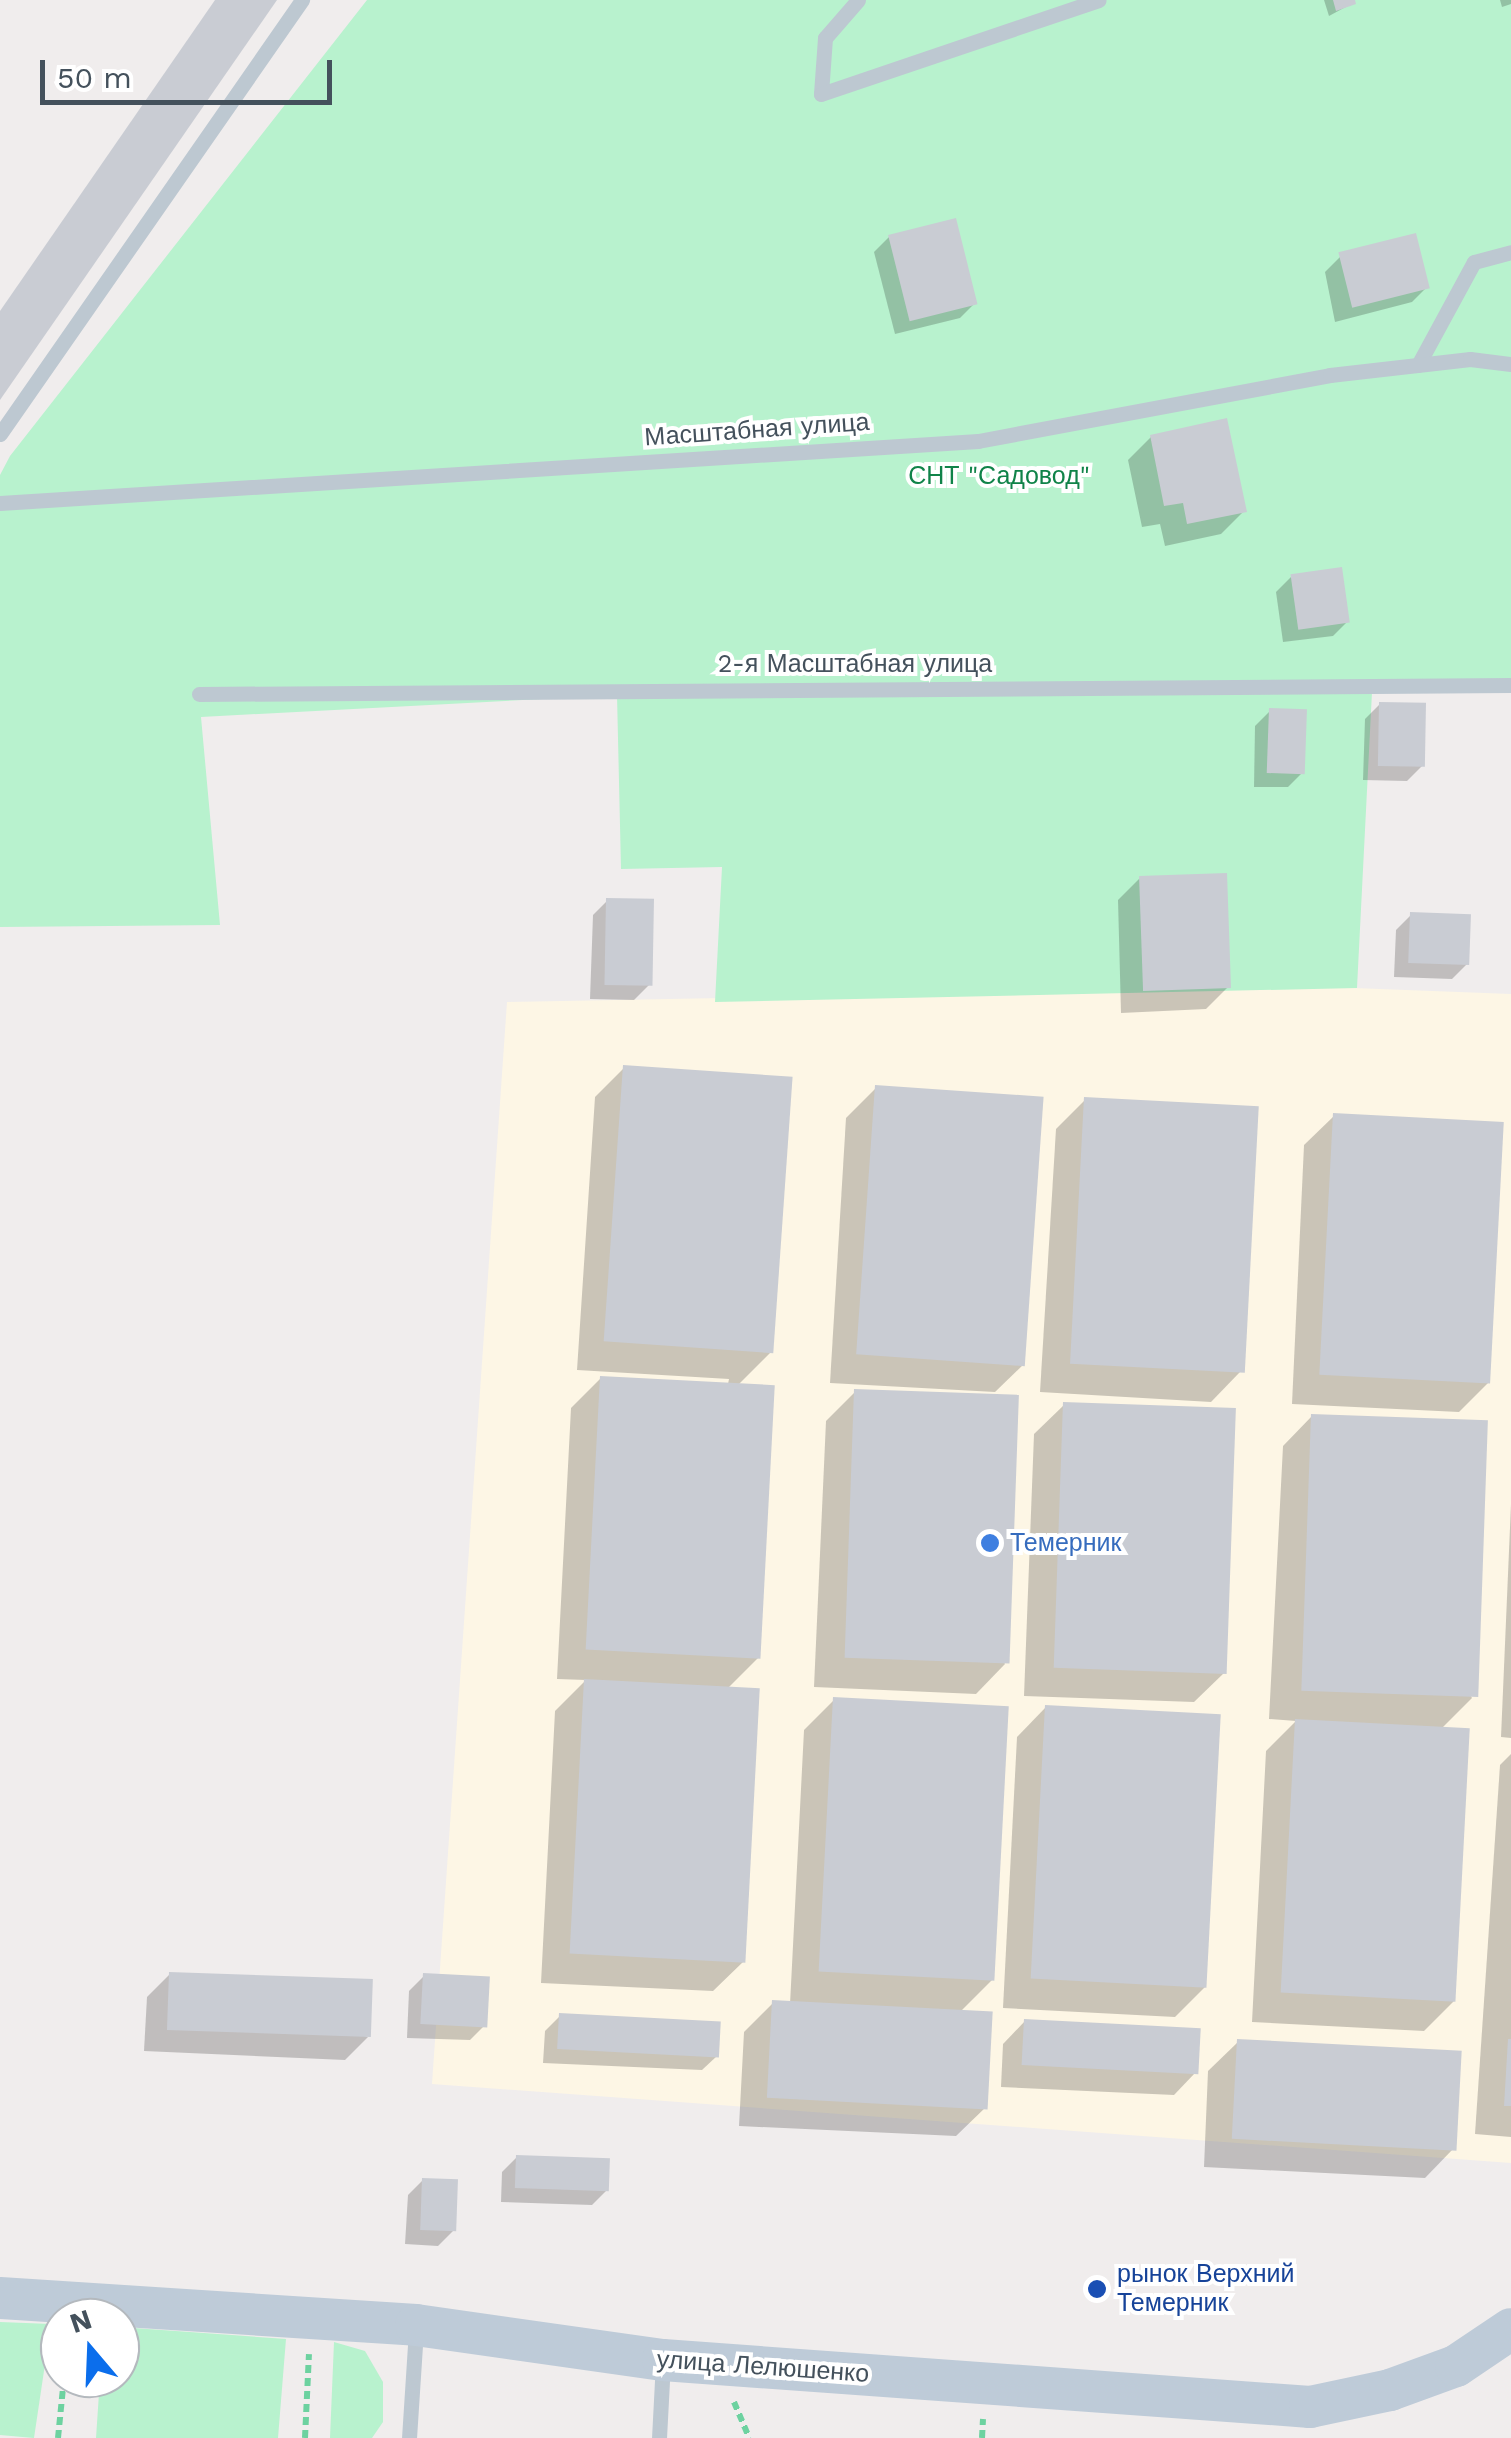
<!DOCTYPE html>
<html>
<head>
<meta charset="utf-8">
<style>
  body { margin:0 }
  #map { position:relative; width:1511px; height:2438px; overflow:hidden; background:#f0eded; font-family:"Work Sans",sans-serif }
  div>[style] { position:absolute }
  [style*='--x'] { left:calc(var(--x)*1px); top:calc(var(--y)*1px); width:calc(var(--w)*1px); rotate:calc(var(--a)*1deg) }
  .commercial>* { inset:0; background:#fdf6e5 }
  .green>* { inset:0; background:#b8f2ce }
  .shadow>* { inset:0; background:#0003 }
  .building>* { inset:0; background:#c9ccd3; transform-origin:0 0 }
  .path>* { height:6px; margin-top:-3px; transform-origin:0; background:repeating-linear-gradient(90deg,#6dd2a0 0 8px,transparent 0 13px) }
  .lane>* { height:15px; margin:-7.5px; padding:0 7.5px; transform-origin:7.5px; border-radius:7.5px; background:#bdc8d1 }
  .secondary>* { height:42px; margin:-21px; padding:0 21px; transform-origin:21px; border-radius:21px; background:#becbd8 }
  .dots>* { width:28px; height:28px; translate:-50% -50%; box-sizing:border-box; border:5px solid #fff; border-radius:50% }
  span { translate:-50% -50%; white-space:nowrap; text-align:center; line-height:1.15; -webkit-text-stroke:8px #fff; paint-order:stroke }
  .street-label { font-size:25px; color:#44515c }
  .park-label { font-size:25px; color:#108349 }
  .shop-label { font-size:25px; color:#366cbe }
  .left { translate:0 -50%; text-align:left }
  .transit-label { font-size:25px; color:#164399 }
  .north { position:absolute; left:40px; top:2298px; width:100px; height:100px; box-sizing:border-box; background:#fff; border:2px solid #b4b9be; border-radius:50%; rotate:341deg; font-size:28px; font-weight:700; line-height:40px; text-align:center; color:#44515c }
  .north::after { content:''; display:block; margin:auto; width:35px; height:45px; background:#0b6eec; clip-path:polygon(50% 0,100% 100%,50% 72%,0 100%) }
  .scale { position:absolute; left:40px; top:60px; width:292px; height:45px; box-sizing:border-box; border:5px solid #44515c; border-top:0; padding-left:12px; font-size:30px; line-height:35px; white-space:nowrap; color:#44515c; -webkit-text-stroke:8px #fff; paint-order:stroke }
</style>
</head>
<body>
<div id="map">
  <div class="commercial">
    <i style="clip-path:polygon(1327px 987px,1511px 994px,1511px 2163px,432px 2084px,507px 1002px)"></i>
  </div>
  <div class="green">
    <i style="clip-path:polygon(367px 0,1511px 0,1511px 690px,1372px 692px,1357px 988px,715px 1002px,722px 867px,621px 869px,617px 695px,201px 717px,220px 925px,0 927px,0 475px,10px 456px)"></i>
    <i style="clip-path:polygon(0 2322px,51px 2324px,34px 2438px,0 2435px)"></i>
    <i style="clip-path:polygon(120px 2327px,286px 2339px,278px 2438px,96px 2438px,100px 2378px,120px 2378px)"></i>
    <i style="clip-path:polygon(334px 2342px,365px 2351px,383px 2382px,383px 2422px,372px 2438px,330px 2438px)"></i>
  </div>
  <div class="shadow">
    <i style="clip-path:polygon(1324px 0,1352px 0,1353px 3px,1329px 16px)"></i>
    <i style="clip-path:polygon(1500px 0,1511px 0,1511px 4px,1502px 7px)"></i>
    <i style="clip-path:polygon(889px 237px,975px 303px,960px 318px,895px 334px,874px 252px)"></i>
    <i style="clip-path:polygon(1340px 257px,1427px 287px,1412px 302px,1335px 322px,1325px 272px)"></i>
    <i style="clip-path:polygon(1151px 437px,1244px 511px,1221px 534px,1165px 546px,1160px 524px,1142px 527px,1128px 460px)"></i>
    <i style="clip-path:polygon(1291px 577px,1348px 621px,1333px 636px,1283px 642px,1276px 592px)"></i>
    <i style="clip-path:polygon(1380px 704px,1422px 766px,1407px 781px,1363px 780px,1365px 719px)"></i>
    <i style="clip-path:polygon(1270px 711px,1303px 772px,1288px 787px,1254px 787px,1255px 726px)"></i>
    <i style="clip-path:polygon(1140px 878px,1228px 987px,1206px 1009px,1121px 1013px,1118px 900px)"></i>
    <i style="clip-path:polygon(608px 900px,649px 985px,634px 1000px,590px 999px,593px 915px)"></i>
    <i style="clip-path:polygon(1411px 915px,1467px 964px,1452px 979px,1394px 977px,1396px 930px)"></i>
    <i style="clip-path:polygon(624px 1068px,772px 1351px,738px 1385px,758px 1658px,727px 1689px,743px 1962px,713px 1991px,541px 1983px,555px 1711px,586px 1680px,557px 1679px,571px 1408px,601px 1378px,728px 1384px,729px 1379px,577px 1370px,595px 1097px)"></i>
    <i style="clip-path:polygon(876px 1088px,1025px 1363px,995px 1392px,830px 1383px,846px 1118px)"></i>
    <i style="clip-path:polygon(1085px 1100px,1240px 1372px,1211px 1402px,1040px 1392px,1056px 1129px)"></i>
    <i style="clip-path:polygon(1334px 1116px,1489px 1382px,1459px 1412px,1292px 1404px,1304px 1145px)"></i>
    <i style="clip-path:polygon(855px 1392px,1005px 1664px,976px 1694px,814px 1687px,826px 1421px)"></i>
    <i style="clip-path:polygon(1064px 1405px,1224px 1673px,1194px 1702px,1024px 1696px,1034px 1434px)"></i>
    <i style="clip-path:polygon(1312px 1416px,1472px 1698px,1441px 1729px,1454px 2001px,1424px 2031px,1252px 2022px,1266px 1751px,1296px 1721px,1269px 1719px,1283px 1446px)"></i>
    <i style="clip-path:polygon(1511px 1504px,1511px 1738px,1501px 1737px)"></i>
    <i style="clip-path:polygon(834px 1700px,992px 1980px,960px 2012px,986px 2107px,956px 2136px,739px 2126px,744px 2032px,773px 2003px,790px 2004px,804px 1730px)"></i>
    <i style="clip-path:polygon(1046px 1707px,1205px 1987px,1175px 2017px,1003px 2008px,1017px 1737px)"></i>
    <i style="clip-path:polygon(1511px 1754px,1511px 2137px,1475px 2134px,1500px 1765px)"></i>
    <i style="clip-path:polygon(170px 1974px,368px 2037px,345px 2060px,144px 2051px,147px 1997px)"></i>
    <i style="clip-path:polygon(424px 1976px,485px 2025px,470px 2040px,407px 2038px,409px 1991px)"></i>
    <i style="clip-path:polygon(560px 2016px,717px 2056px,702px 2070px,543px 2063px,545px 2031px)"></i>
    <i style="clip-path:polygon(1025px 2021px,1196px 2072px,1174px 2095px,1001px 2087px,1003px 2044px)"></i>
    <i style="clip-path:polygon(1238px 2042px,1454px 2148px,1425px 2178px,1204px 2167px,1208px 2071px)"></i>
    <i style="clip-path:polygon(517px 2157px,607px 2190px,592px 2205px,501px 2202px,502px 2172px)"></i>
    <i style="clip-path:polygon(423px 2180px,453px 2231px,438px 2246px,405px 2244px,408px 2195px)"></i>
  </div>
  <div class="building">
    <i style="clip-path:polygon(215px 0,277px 0,0 400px,0 311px)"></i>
    <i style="clip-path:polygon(1333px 0,1355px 0,1356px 4px,1336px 11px)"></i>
    <i style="left:956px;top:218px;width:89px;height:70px;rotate:76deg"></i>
    <i style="left:1416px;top:233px;width:57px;height:80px;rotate:76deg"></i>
    <i style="clip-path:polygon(1227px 418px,1247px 512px,1187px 524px,1183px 503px,1164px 506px,1150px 435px)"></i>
    <i style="left:1342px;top:567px;width:56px;height:52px;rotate:82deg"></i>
    <i style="left:1379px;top:702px;width:47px;height:64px;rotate:1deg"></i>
    <i style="left:1269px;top:708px;width:38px;height:65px;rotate:2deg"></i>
    <i style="left:1227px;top:873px;width:115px;height:88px;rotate:88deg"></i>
    <i style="left:606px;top:898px;width:48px;height:87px;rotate:1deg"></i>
    <i style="left:1410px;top:912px;width:61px;height:51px;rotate:2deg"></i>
    <i style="left:623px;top:1065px;width:170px;height:277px;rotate:4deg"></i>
    <i style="left:875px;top:1085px;width:169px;height:270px;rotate:4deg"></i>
    <i style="left:1084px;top:1097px;width:175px;height:267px;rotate:3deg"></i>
    <i style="left:1333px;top:1113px;width:171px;height:262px;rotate:3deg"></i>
    <i style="left:600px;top:1376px;width:175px;height:274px;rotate:3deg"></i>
    <i style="left:854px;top:1389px;width:165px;height:269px;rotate:2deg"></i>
    <i style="left:1063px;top:1402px;width:173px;height:266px;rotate:2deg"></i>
    <i style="left:1311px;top:1414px;width:177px;height:277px;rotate:2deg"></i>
    <i style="left:584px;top:1679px;width:176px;height:275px;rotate:3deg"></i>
    <i style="left:833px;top:1697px;width:176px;height:275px;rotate:3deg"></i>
    <i style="left:1045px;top:1705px;width:176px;height:274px;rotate:3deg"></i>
    <i style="left:1295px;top:1719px;width:175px;height:274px;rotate:3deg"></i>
    <i style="left:169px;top:1972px;width:204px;height:58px;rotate:2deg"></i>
    <i style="left:423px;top:1973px;width:67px;height:51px;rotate:3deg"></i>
    <i style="left:772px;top:2000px;width:221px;height:98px;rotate:3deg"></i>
    <i style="left:559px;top:2013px;width:162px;height:36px;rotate:3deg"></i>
    <i style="left:1024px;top:2019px;width:177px;height:46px;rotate:3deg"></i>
    <i style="left:1237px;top:2039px;width:225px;height:100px;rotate:3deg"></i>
    <i style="clip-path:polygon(1508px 2039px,1511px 2039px,1511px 2106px,1504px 2106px)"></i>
    <i style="left:516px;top:2155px;width:94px;height:33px;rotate:2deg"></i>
    <i style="left:422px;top:2178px;width:36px;height:52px;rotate:2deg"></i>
  </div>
  <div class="path">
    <i style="--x:734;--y:2402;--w:39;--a:67"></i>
    <i style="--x:58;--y:2438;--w:60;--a:-84.3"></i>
    <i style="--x:305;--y:2438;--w:84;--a:-87.3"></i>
    <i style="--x:982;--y:2438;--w:19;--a:-87"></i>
  </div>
  <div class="lane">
    <i style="--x:858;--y:0;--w:50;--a:131"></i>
    <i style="--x:825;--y:38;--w:56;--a:94.1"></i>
    <i style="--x:821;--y:94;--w:293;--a:-18.7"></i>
    <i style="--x:1418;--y:365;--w:117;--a:-61.5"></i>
    <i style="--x:1474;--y:262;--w:38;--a:-15"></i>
    <i style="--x:0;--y:434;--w:529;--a:-55.17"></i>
    <i style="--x:0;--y:503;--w:980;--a:-3.63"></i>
    <i style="--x:978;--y:441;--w:358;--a:-10.6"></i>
    <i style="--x:1330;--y:375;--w:141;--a:-6.5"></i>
    <i style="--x:1470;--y:359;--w:41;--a:7"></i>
    <i style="--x:199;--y:694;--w:1312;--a:-0.39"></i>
    <i style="--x:409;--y:2438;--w:109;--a:-86.3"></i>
    <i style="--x:659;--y:2438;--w:76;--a:-87"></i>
  </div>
  <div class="secondary">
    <i style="--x:0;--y:2298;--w:417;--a:3.7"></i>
    <i style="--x:416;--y:2325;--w:249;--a:8.1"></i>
    <i style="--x:663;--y:2360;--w:649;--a:4.15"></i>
    <i style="--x:1310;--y:2407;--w:82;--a:-12"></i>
    <i style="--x:1390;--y:2390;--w:70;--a:-20"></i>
    <i style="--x:1456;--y:2366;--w:66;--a:-33.9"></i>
  </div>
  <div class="dots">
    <i style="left:990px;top:1543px;background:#3f7fe0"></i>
    <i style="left:1097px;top:2289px;background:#1a4fb4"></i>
  </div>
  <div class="street-label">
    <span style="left:757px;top:430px;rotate:-4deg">Масштабная улица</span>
    <span style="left:855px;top:664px">2-я Масштабная улица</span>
    <span style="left:763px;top:2367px;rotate:4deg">улица Лелюшенко</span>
  </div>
  <div class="park-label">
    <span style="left:999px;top:476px">СНТ "Садовод"</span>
  </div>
  <div class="shop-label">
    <span class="left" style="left:1010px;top:1543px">Темерник</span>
  </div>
  <div class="transit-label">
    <span class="left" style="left:1117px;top:2289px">рынок Верхний<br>Темерник</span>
  </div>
  <div class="north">N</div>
  <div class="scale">50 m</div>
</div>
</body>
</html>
